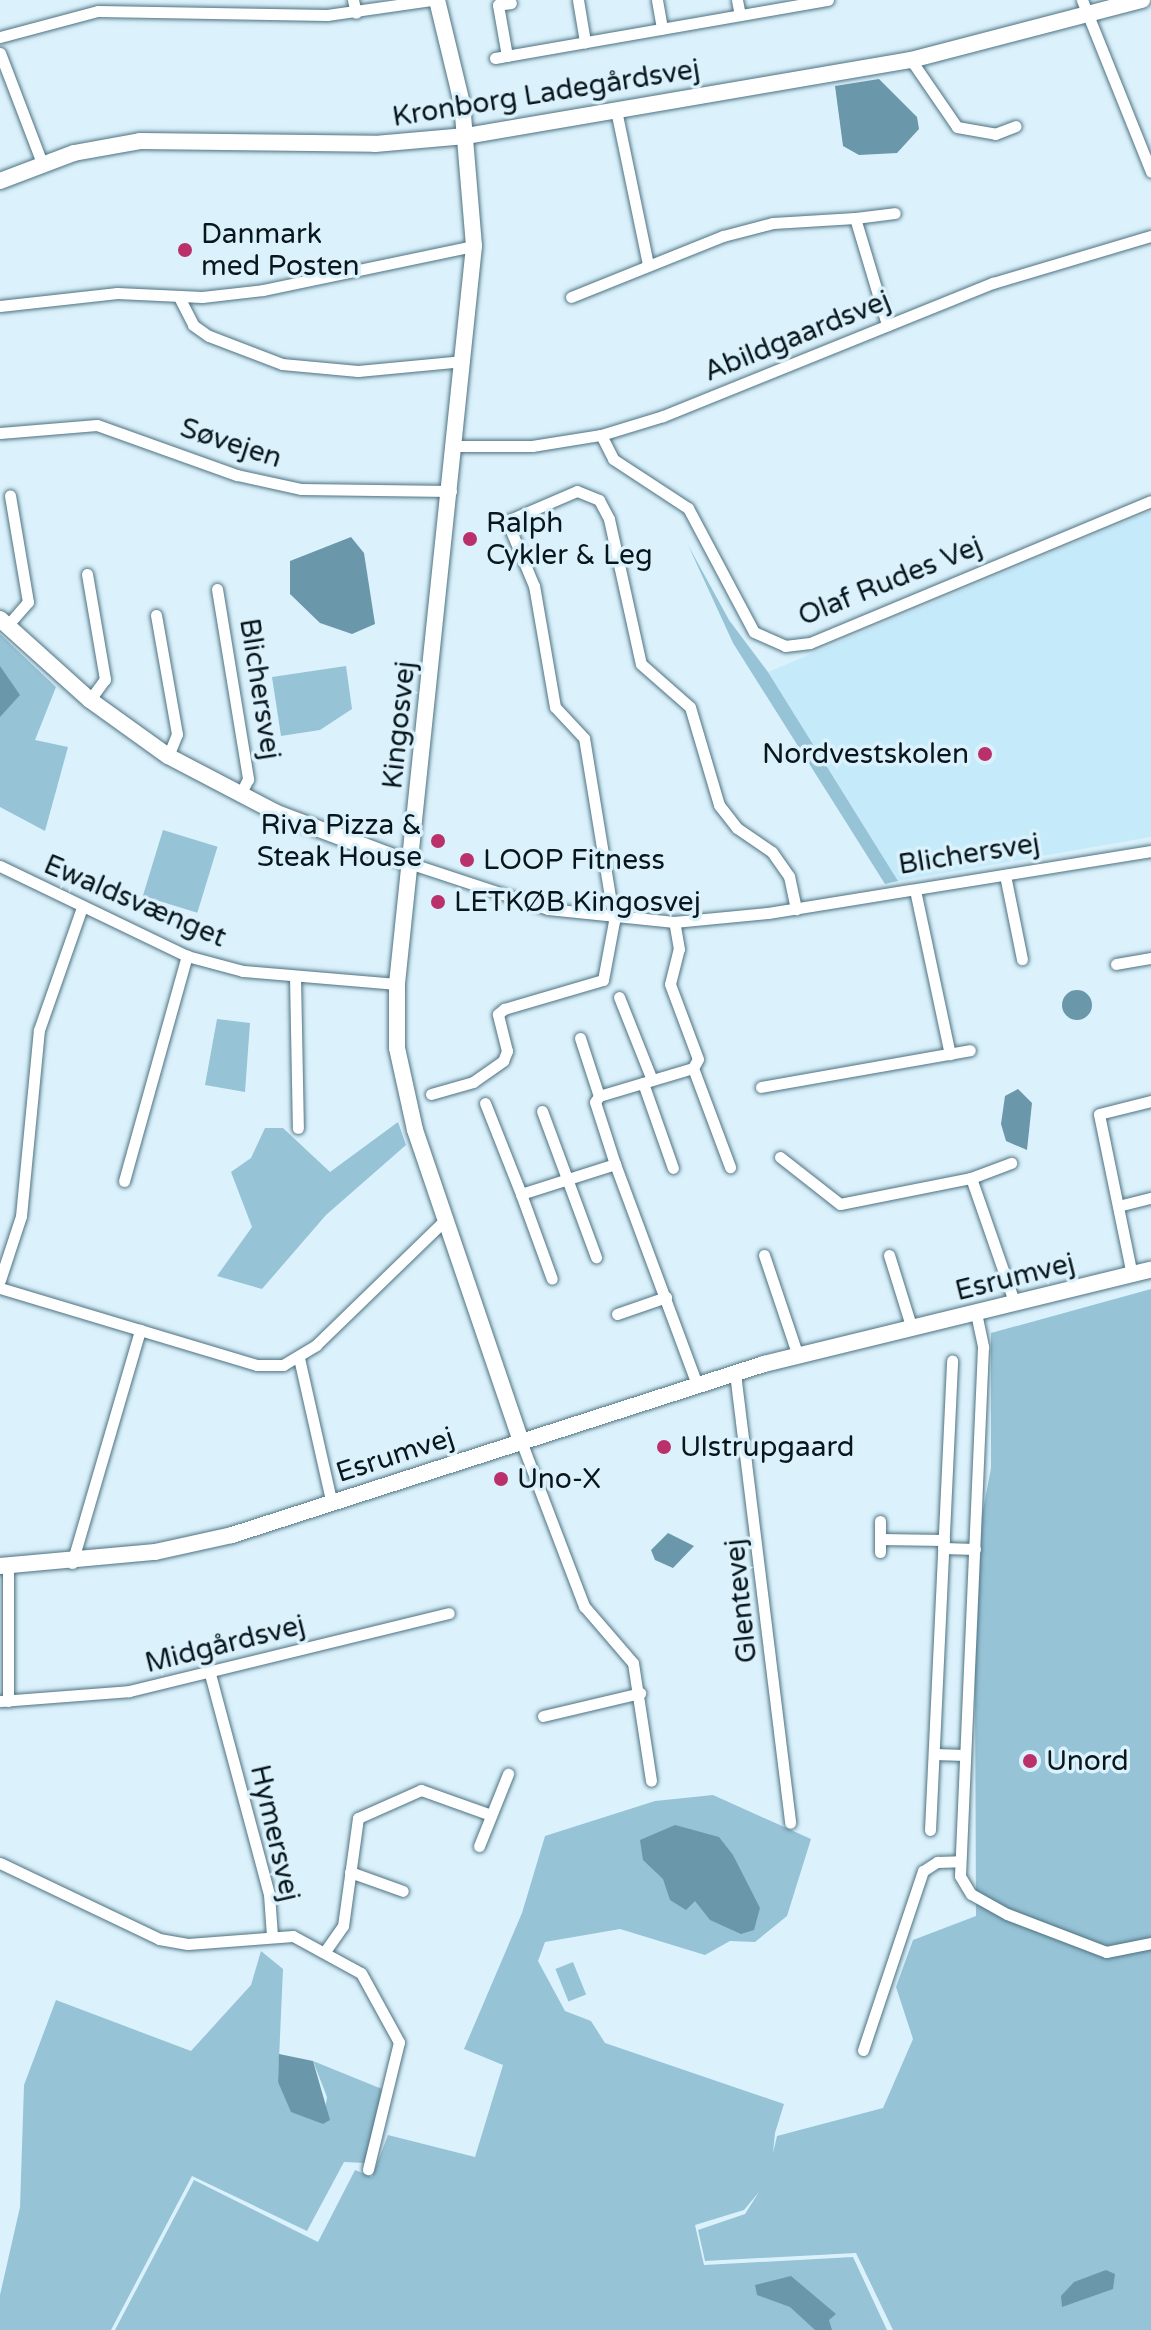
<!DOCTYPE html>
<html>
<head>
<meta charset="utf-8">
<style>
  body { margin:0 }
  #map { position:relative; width:1151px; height:2330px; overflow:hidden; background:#dbf2fc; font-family:"Varela Round",sans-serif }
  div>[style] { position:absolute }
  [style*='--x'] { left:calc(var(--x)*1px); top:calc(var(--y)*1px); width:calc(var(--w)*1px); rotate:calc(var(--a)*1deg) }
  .built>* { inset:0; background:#c5ebfb }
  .green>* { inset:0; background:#97c3d6; transform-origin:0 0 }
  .water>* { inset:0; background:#6b97aa }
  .round { border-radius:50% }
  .roads { filter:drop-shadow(0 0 2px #4e7281) drop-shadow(0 0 2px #4e7281) }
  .street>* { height:11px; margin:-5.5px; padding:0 5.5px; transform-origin:5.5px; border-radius:5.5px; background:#fff }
  .secondary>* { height:16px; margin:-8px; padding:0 8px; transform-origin:8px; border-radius:8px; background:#fff }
  .dots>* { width:22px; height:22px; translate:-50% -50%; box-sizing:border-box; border:4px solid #dbf2fc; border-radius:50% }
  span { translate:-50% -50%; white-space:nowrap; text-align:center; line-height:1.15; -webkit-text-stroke:7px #dbf2fc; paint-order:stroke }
  .street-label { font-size:28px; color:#09171d }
  .poi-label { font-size:28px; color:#09171d }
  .left { translate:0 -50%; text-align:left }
  .right { translate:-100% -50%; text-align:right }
</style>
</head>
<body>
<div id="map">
  <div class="built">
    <i style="clip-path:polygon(1151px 511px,1151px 837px,898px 881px,768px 672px)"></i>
  </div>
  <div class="green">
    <i style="clip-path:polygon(688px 545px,729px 620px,768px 672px,898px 881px,885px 884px,733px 643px)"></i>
    <i style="clip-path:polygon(0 634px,56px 687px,35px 740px,68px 747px,45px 831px,0 807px)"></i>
    <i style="clip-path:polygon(346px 666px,352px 709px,320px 730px,281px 736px,272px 677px)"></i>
    <i style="left:163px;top:830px;width:57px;height:69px;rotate:17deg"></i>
    <i style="clip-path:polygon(217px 1019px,250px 1023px,245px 1092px,205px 1085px)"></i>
    <i style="clip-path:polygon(398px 1122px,406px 1145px,326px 1215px,262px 1289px,217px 1276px,252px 1227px,231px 1172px,251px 1158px,265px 1128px,283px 1128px,330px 1172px)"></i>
    <i style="clip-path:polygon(1151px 1289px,1151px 2330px,893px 2330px,856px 2253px,705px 2261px,698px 2230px,745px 2214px,759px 2192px,744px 2210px,695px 2225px,704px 2265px,853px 2257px,887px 2330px,115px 2330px,194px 2180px,318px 2242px,355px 2170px,372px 2177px,388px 2135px,475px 2157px,503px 2065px,464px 2049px,522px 1913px,545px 1836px,655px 1801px,713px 1795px,811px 1839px,787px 1916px,755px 1942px,730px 1941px,705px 1955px,620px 1929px,545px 1942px,538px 1961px,565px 2011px,591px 2021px,605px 2043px,784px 2104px,775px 2133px,773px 2153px,777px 2136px,883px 2108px,913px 2039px,896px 1987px,913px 1940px,976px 1916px,975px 1672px,982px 1516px,991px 1468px,991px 1333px)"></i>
    <i style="clip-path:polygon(261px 1951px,283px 1969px,278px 2082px,307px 2115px,323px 2124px,327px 2097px,313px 2061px,382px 2089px,365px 2163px,344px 2162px,307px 2231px,192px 2176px,111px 2330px,0 2330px,0 2295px,20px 2207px,24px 2085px,56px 2000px,191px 2051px,251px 1985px)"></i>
    <i style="left:573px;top:1962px;width:35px;height:19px;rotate:68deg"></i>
  </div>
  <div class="water">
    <i style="clip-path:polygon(879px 79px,917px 117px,919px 129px,897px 153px,859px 155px,843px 146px,835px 86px)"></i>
    <i style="clip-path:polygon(351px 537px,364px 553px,375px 624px,352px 634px,320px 623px,290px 594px,290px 561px)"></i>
    <i style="clip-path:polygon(0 666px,20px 695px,0 717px)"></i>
    <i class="round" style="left:1062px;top:990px;width:30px;height:30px"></i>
    <i style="clip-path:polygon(1018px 1089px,1032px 1103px,1027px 1150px,1006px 1141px,1001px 1124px,1005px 1096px)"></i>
    <i style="clip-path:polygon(668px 1533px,694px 1546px,673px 1568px,655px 1560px,651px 1550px)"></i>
    <i style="clip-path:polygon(675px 1825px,719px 1837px,733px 1855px,760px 1908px,754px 1930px,741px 1934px,710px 1920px,695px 1901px,686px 1910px,670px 1900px,663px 1879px,643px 1860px,640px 1840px)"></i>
    <i style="clip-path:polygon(279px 2054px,313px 2061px,330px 2120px,323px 2124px,291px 2112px,278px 2082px)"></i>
    <i style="clip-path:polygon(1106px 2270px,1115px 2274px,1113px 2289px,1062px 2307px,1061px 2296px,1074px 2282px)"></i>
    <i style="clip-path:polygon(791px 2276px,836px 2314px,829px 2320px,832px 2330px,815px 2330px,790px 2307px,757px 2295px,755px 2285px)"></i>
  </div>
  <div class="roads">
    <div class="street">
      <i style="--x:353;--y:0;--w:13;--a:77"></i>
      <i style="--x:578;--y:0;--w:43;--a:80.5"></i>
      <i style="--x:657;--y:0;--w:29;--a:80"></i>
      <i style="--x:737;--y:0;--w:15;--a:79"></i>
      <i style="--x:1082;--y:0;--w:185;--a:68.1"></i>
      <i style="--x:0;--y:37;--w:101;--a:-14.9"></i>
      <i style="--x:98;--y:11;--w:229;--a:1"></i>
      <i style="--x:327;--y:15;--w:107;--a:-8.1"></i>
      <i style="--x:0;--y:53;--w:118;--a:69.1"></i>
      <i style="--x:507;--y:56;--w:52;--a:-100"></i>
      <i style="--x:498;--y:5;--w:13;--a:-9"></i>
      <i style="--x:495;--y:58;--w:338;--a:-9.9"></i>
      <i style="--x:911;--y:60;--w:81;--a:55.5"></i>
      <i style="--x:957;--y:127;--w:39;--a:10"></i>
      <i style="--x:995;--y:134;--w:22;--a:-21"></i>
      <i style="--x:616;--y:110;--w:157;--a:78.3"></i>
      <i style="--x:855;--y:218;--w:40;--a:-7.1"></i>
      <i style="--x:179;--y:297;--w:31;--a:63"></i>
      <i style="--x:193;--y:325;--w:19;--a:35"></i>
      <i style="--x:209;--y:336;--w:78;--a:21"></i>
      <i style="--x:282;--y:364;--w:76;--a:5.3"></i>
      <i style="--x:358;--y:371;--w:106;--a:-5.4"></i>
      <i style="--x:571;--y:297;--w:164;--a:-21.9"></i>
      <i style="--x:723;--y:236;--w:52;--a:-14.6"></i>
      <i style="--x:773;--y:223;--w:82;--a:-3.5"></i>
      <i style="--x:855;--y:218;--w:112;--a:73.3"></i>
      <i style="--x:0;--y:306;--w:118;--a:-6.3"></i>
      <i style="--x:117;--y:293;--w:85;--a:2.7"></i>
      <i style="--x:202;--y:297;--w:61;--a:-6.5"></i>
      <i style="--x:263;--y:290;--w:216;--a:-11.8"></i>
      <i style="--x:0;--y:433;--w:97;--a:-4.7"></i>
      <i style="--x:97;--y:425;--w:149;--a:19.7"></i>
      <i style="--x:237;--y:475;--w:66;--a:12.3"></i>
      <i style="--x:301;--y:489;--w:150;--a:0.8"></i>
      <i style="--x:601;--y:435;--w:27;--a:63"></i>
      <i style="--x:613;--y:459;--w:90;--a:33.2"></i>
      <i style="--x:688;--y:508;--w:140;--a:62"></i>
      <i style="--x:754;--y:632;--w:34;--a:24"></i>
      <i style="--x:785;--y:646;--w:25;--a:-7"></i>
      <i style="--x:810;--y:643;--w:369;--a:-22.6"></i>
      <i style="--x:455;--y:446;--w:77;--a:0"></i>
      <i style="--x:532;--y:446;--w:70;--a:-9.1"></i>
      <i style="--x:601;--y:435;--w:65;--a:-17"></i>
      <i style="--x:663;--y:416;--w:356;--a:-22"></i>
      <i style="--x:993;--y:283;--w:165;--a:-16.6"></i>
      <i style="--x:87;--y:574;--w:107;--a:80.3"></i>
      <i style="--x:105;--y:679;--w:26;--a:126"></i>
      <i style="--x:217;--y:589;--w:193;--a:80.7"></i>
      <i style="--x:248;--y:779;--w:18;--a:117"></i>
      <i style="--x:156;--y:615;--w:121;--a:80"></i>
      <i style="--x:177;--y:734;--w:24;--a:112"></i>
      <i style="--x:7;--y:626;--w:32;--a:-49"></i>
      <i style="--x:28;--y:602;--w:108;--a:-99.6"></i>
      <i style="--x:409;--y:863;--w:146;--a:18.3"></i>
      <i style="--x:548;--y:909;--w:127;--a:5.9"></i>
      <i style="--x:674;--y:922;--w:94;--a:-5.5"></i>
      <i style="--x:768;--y:913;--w:388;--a:-9.2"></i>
      <i style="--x:0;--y:866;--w:208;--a:25.7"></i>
      <i style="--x:187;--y:956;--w:58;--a:15"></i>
      <i style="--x:243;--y:971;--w:155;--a:4.8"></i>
      <i style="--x:1005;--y:875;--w:86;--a:78.6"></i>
      <i style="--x:915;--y:890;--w:168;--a:78"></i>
      <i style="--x:1116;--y:964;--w:36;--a:-10"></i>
      <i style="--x:295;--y:977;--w:151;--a:88.9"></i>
      <i style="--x:619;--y:997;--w:89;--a:68.3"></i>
      <i style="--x:580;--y:1038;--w:61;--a:71.9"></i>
      <i style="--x:693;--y:1068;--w:106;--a:69.5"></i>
      <i style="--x:643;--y:1083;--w:90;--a:70.6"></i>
      <i style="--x:761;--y:1087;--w:212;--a:-10"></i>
      <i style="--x:431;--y:1094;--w:44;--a:-15.9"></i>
      <i style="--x:473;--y:1082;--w:37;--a:-35"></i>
      <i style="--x:503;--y:1061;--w:11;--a:-68"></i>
      <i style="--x:507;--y:1051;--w:38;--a:-104"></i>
      <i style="--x:498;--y:1014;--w:8;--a:-40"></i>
      <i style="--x:504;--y:1009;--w:103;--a:-16.3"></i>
      <i style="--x:603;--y:980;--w:60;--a:-79.4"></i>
      <i style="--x:614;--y:921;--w:185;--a:-99.3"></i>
      <i style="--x:584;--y:738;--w:42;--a:-133.1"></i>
      <i style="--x:555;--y:707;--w:123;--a:-99.8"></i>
      <i style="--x:534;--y:586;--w:70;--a:-112.6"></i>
      <i style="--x:507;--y:521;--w:76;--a:-23.2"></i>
      <i style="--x:577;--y:491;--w:24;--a:22"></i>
      <i style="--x:599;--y:500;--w:21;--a:62"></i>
      <i style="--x:609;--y:519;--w:148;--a:77.6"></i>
      <i style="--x:641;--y:664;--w:65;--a:41.3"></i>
      <i style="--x:690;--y:707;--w:102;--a:73.5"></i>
      <i style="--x:719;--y:805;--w:29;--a:52"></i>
      <i style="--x:737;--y:828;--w:42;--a:34.4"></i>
      <i style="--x:772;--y:852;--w:29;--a:55"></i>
      <i style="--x:789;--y:876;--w:34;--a:78"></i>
      <i style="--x:485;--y:1103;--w:98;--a:68.4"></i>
      <i style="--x:521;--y:1194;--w:99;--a:-17.7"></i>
      <i style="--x:615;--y:1164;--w:65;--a:-107.9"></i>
      <i style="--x:595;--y:1102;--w:7;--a:-56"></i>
      <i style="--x:599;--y:1096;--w:98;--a:-16.6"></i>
      <i style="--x:693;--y:1068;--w:10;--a:-61"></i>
      <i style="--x:698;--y:1059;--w:80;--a:-110.5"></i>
      <i style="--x:670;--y:984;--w:36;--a:-76"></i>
      <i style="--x:679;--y:949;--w:27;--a:-100"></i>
      <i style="--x:542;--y:1111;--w:156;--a:69.7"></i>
      <i style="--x:780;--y:1157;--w:76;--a:38.1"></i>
      <i style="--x:840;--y:1204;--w:134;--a:-11.2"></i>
      <i style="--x:971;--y:1178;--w:43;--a:-20.6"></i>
      <i style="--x:615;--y:1164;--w:235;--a:69.6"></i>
      <i style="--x:971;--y:1178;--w:133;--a:70.8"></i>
      <i style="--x:124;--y:1181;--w:234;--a:-74.4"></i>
      <i style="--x:521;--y:1194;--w:90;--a:70"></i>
      <i style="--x:1118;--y:1206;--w:34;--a:-14"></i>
      <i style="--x:764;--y:1255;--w:107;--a:71.4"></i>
      <i style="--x:889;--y:1255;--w:77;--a:72.7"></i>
      <i style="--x:1132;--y:1275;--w:164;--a:-101.6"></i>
      <i style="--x:1099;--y:1114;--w:54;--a:-14"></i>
      <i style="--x:0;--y:1280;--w:67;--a:-71.8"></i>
      <i style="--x:21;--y:1216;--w:187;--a:-84.5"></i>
      <i style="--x:39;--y:1030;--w:127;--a:-70.7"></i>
      <i style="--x:0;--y:1288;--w:268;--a:16.7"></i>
      <i style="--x:257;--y:1365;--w:26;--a:0"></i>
      <i style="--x:283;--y:1365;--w:39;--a:-31"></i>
      <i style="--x:316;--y:1345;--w:178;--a:-44.1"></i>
      <i style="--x:976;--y:1313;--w:35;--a:78"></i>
      <i style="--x:983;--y:1347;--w:529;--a:92.49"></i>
      <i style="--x:960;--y:1876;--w:21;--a:59"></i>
      <i style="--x:971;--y:1894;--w:41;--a:29.1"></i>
      <i style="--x:1007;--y:1914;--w:106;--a:21"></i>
      <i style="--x:1106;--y:1952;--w:46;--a:-11.3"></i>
      <i style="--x:617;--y:1314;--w:52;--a:-19.1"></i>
      <i style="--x:299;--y:1358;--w:150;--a:77.3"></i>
      <i style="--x:735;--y:1373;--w:453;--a:83"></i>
      <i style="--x:521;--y:1441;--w:177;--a:69.1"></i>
      <i style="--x:584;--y:1606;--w:75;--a:49.3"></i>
      <i style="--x:633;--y:1663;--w:119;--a:81.3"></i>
      <i style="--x:880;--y:1539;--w:64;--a:0.9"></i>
      <i style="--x:943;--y:1548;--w:32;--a:2"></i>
      <i style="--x:880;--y:1552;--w:31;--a:-90"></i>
      <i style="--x:72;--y:1563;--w:243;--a:-73.7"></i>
      <i style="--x:8;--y:1567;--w:134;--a:90"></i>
      <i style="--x:210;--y:1674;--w:228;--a:75"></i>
      <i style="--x:269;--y:1894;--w:42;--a:85.9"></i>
      <i style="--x:0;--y:1701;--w:129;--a:-4.4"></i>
      <i style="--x:129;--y:1691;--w:329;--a:-13.7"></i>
      <i style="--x:543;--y:1716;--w:100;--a:-13.3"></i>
      <i style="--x:934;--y:1754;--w:31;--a:2"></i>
      <i style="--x:930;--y:1830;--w:470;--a:-87.3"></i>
      <i style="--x:479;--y:1846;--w:78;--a:-68.1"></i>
      <i style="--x:0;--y:1863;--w:176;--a:25.5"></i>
      <i style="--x:159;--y:1939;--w:29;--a:10"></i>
      <i style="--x:188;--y:1944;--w:105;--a:-4.4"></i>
      <i style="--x:293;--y:1936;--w:77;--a:28.6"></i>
      <i style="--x:361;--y:1973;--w:79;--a:61.2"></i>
      <i style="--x:399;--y:2042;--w:131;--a:103.7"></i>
      <i style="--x:350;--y:1872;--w:56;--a:19.7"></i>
      <i style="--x:326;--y:1950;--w:29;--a:-55"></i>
      <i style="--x:343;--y:1926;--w:109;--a:-82.1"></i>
      <i style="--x:358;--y:1818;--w:69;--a:-24"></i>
      <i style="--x:421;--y:1790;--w:74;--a:19.7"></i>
      <i style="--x:863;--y:2050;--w:189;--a:-71.5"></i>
      <i style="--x:923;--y:1871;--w:17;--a:-33"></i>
      <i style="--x:937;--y:1862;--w:23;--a:-2"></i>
    </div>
    <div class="secondary">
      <i style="--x:437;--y:0;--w:106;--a:76.4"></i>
      <i style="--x:462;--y:103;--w:144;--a:85.2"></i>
      <i style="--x:474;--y:246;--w:742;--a:95.96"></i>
      <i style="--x:397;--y:984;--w:64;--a:90"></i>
      <i style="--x:397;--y:1048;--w:84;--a:77.6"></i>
      <i style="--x:415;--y:1130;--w:329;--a:71.2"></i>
      <i style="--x:0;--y:181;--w:79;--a:-20.7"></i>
      <i style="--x:74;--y:153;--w:67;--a:-10.3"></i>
      <i style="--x:140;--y:141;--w:235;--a:0.7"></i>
      <i style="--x:375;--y:144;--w:91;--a:-5"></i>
      <i style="--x:466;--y:136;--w:451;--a:-9.7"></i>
      <i style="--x:911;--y:60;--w:239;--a:-14.6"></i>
      <i style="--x:0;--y:619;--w:121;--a:42"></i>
      <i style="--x:90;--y:700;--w:96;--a:35.7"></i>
      <i style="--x:168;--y:756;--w:123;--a:27.6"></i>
      <i style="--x:277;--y:813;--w:141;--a:20.7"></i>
      <i style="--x:0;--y:1566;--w:156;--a:-5.2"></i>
      <i style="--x:155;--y:1552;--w:79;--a:-12.4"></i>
      <i style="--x:232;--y:1535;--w:559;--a:-17.82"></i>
      <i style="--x:764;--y:1364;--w:398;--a:-13.7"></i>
    </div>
  </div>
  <div class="dots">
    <i style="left:185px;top:250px;background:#ba306a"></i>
    <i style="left:470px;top:539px;background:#ba306a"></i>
    <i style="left:985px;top:754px;background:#ba306a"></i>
    <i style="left:438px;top:841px;background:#ba306a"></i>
    <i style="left:467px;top:860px;background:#ba306a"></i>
    <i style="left:438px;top:902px;background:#ba306a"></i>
    <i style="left:664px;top:1447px;background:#ba306a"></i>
    <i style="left:501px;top:1479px;background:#ba306a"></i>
    <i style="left:1030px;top:1761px;background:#ba306a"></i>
  </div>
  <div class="street-label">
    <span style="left:546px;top:93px;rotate:-9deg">Kronborg Ladegårdsvej</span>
    <span style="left:797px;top:336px;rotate:-22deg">Abildgaardsvej</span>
    <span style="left:231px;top:443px;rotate:18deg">Søvejen</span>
    <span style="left:890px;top:581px;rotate:-22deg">Olaf Rudes Vej</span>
    <span style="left:260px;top:689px;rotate:81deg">Blichersvej</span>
    <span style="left:399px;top:725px;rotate:-84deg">Kingosvej</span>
    <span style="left:969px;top:854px;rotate:-9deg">Blichersvej</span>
    <span style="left:135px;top:901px;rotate:23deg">Ewaldsvænget</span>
    <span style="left:1015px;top:1277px;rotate:-14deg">Esrumvej</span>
    <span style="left:395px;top:1455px;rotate:-18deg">Esrumvej</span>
    <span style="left:741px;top:1601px;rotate:-96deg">Glentevej</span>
    <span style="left:225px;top:1644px;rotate:-14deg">Midgårdsvej</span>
    <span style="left:275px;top:1833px;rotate:77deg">Hymersvej</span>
  </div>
  <div class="poi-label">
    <span class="left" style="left:201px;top:250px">Danmark<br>med Posten</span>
    <span class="left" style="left:486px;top:539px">Ralph<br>Cykler &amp; Leg</span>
    <span class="right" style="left:969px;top:754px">Nordvestskolen</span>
    <span class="right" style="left:422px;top:841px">Riva Pizza &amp;<br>Steak House</span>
    <span class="left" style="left:483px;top:860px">LOOP Fitness</span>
    <span class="left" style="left:454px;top:902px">LETKØB Kingosvej</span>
    <span class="left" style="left:680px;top:1447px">Ulstrupgaard</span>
    <span class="left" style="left:517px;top:1479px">Uno-X</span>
    <span class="left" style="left:1046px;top:1761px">Unord</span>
  </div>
</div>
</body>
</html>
